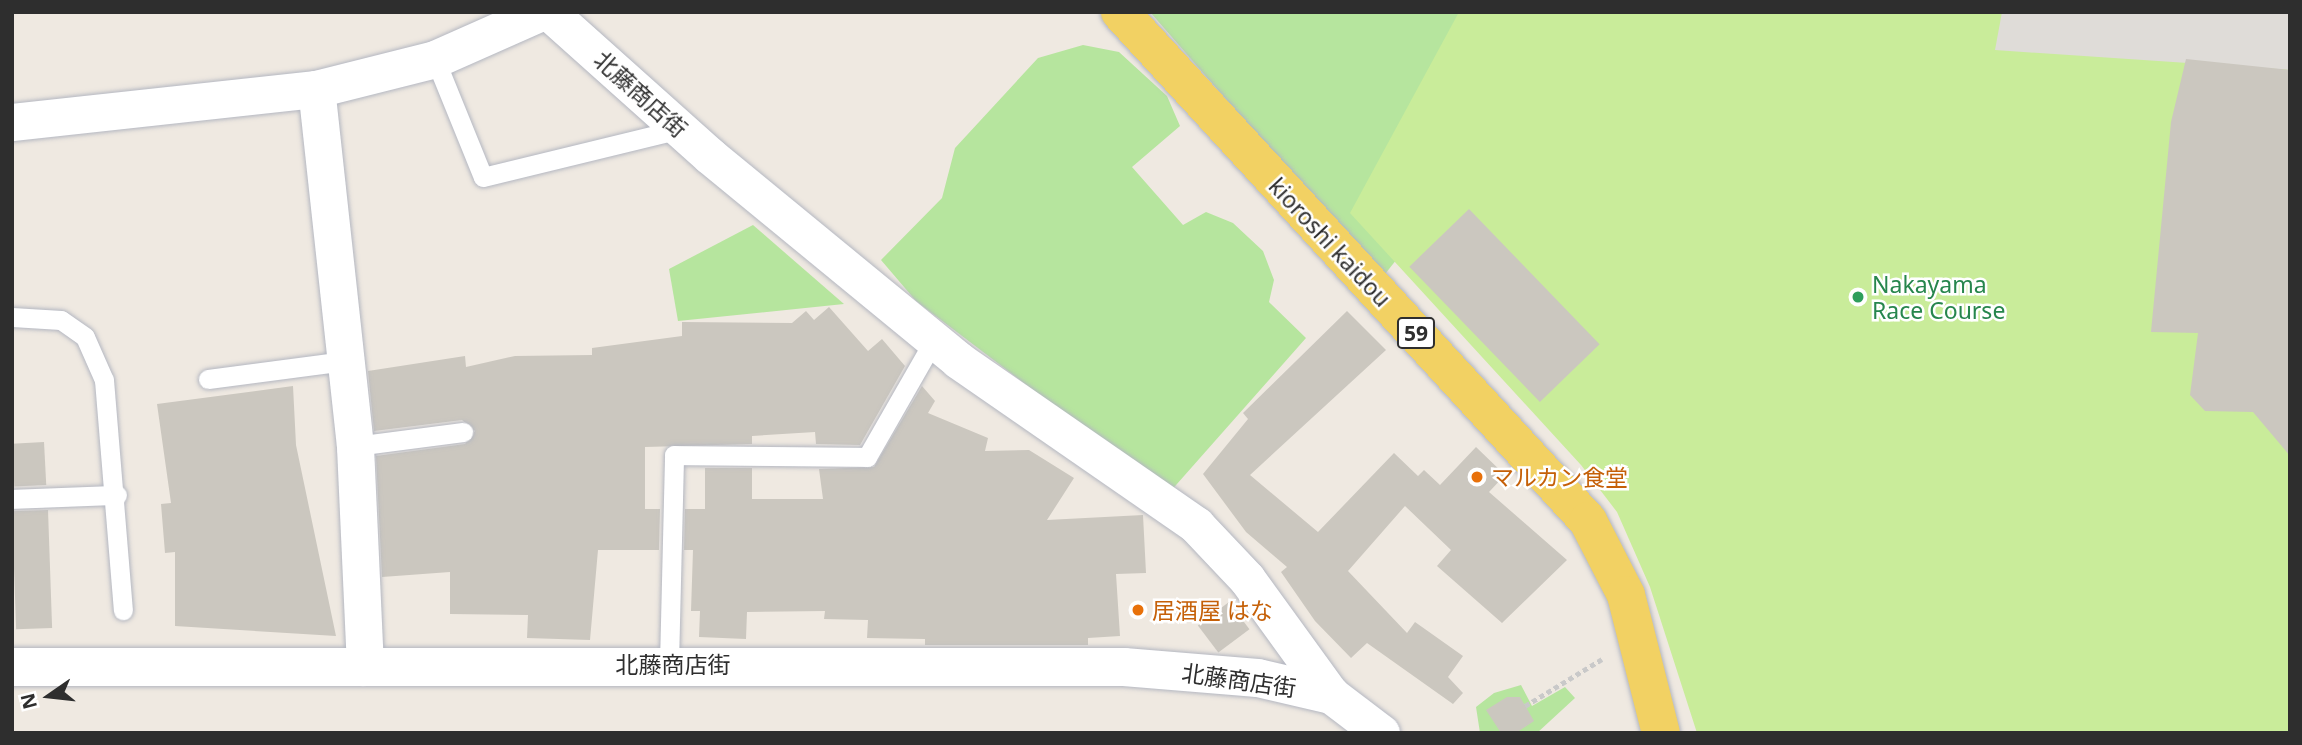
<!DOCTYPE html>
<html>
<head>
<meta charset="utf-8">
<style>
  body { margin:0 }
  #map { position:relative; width:2302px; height:745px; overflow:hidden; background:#efe9e1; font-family:"Noto Sans","Noto Sans JP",sans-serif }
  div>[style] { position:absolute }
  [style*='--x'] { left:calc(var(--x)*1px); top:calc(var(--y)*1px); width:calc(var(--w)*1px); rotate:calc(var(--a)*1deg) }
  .green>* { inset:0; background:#b6e59e }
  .pitch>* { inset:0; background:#c9ec9a }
  .plaza>* { inset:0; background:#dfdcd8 }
  .building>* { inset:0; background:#cbc7bf; transform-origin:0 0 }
  .path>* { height:4.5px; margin-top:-2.25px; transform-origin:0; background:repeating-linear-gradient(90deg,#c9c9c9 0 5px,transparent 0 8.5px) }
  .roads { filter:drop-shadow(0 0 2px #b4b7c1) drop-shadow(0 0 2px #b4b7c1) }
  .lane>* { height:19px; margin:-9.5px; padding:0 9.5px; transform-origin:9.5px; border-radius:9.5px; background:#fff }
  .street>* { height:37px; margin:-18.5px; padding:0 18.5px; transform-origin:18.5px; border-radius:18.5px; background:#fff }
  .secondary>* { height:38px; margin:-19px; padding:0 19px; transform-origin:19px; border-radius:19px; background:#fff }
  .primary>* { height:38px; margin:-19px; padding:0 19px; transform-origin:19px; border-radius:19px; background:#f2d163 }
  .dots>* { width:19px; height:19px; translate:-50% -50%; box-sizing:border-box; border:4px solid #fff; border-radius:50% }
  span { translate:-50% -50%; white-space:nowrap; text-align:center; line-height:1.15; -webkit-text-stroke:5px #fff; paint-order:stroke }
  .shield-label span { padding:2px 5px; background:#fff; border:2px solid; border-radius:5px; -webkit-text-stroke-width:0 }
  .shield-label { font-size:21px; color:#2e2e2e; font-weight:700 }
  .street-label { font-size:23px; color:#2e2e2e }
  .leisure-label { font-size:23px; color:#27864d }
  .left { translate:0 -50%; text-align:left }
  .food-label { font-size:23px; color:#c56008 }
  .frame { position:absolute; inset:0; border:14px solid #2e2e2e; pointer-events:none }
  .north { position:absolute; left:14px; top:661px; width:70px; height:70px; -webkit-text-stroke:5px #fff; paint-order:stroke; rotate:256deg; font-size:19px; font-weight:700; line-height:28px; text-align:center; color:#2e2e2e }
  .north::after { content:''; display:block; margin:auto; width:24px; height:32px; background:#2e2e2e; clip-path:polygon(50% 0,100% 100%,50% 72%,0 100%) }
</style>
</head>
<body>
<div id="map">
  <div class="green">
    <i style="clip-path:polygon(1150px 12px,1468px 12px,1440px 204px,1382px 278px)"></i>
    <i style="clip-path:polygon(1083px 45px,1119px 52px,1167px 96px,1180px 126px,1132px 167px,1183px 225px,1206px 212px,1233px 223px,1263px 251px,1274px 280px,1269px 302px,1306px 338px,1169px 493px,916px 301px,881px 260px,942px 198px,955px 148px,1038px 58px)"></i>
    <i style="clip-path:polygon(753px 225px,844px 304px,678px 321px,669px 269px)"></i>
    <i style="clip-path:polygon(1521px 685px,1532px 706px,1565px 687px,1575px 698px,1537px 733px,1480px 733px,1476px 707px,1494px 693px)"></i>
  </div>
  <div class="pitch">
    <i style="clip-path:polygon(1459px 12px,2290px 12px,2290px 733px,1697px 733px,1650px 587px,1617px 512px,1581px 465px,1350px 213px)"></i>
  </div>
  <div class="plaza">
    <i style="clip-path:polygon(2002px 12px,2290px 12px,2290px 70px,1995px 50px)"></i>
  </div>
  <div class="building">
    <i style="clip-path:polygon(2186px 59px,2290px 70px,2290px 456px,2253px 412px,2205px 411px,2190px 395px,2198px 333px,2151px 332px,2171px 122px)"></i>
    <i style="left:1469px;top:209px;width:188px;height:83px;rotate:46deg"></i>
    <i style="clip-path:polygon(829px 307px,868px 351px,882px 339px,905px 366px,860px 445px,816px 444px,815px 432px,752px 436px,752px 444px,645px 447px,645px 509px,660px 509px,659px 550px,598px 550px,590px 640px,527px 638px,528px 615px,450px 614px,450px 572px,382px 577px,376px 456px,465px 444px,475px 431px,462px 420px,374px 431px,368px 371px,465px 356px,466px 367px,515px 356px,592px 355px,592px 348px,682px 336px,682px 322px,792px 323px,806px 311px,814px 320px)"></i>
    <i style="clip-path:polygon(1347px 311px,1386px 350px,1250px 475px,1318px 532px,1394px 453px,1418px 476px,1424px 470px,1440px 485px,1476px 447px,1505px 475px,1489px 492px,1567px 560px,1502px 623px,1437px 566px,1451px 550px,1405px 506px,1348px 571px,1407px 633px,1415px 622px,1463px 656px,1448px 677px,1463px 693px,1453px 704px,1367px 643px,1351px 658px,1315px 621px,1281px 572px,1287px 567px,1246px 532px,1203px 474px,1248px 419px,1243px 413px)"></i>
    <i style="clip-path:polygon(293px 386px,296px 445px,336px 636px,175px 626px,175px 552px,165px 553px,161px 504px,171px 503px,157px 404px)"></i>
    <i style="clip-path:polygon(922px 386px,935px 401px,928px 413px,988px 438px,985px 451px,1029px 450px,1074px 478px,1047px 520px,1143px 515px,1146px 573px,1116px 574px,1120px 636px,1088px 638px,1088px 645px,925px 645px,925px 639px,867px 638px,868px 620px,824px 619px,825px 611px,747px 612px,746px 639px,699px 637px,700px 611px,691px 611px,693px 550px,684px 550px,685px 509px,705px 509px,705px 468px,752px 468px,752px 499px,823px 499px,819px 469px,874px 467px)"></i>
    <i style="left:44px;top:442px;width:43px;height:32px;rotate:87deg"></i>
    <i style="left:48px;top:510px;width:118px;height:36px;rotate:88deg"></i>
    <i style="left:1229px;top:602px;width:34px;height:39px;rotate:53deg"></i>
    <i style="clip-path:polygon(1507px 697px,1520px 697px,1534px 721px,1516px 733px,1501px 733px,1486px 710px)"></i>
  </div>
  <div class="path">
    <i style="--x:1525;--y:706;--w:90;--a:-31.4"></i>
  </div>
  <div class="roads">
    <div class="lane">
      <i style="--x:435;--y:59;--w:127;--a:67.9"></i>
      <i style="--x:483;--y:177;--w:203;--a:-13.7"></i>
      <i style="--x:12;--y:317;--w:49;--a:3.5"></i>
      <i style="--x:61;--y:320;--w:29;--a:35"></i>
      <i style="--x:85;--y:337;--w:47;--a:66.2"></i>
      <i style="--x:104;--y:380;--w:231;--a:85.3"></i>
      <i style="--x:208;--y:379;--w:138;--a:-7.5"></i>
      <i style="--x:355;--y:446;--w:109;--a:-7.4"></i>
      <i style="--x:12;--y:499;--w:105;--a:-2.2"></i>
      <i style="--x:669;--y:663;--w:208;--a:-88.6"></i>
      <i style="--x:674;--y:455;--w:193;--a:0.6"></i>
      <i style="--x:867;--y:457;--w:135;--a:-60.2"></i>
    </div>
    <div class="street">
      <i style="--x:549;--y:12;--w:216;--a:41.8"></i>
      <i style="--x:710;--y:156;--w:321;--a:39.4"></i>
      <i style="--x:958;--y:360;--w:290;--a:34.7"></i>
      <i style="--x:1196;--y:525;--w:74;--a:46.6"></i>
      <i style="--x:1247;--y:579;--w:143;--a:54.1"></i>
      <i style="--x:1331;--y:695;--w:63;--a:37.2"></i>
      <i style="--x:12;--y:122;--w:306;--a:-6.2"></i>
      <i style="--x:365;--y:667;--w:221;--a:-92.6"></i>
      <i style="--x:355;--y:446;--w:359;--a:-96.2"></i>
      <i style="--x:316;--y:89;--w:123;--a:-14.1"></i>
      <i style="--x:435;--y:59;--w:116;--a:-23.9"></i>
    </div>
    <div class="secondary">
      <i style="--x:12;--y:667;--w:1112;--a:0"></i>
      <i style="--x:1124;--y:667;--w:134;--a:4.7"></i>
      <i style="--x:1258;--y:678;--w:75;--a:13.1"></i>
    </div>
    <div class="primary">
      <i style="--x:1120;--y:12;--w:691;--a:47.4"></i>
      <i style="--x:1588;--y:521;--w:83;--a:62.8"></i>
      <i style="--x:1626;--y:595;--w:142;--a:75.8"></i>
    </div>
  </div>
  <div class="dots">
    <i style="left:1858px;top:297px;background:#2e9e5b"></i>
    <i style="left:1477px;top:477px;background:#e8710a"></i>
    <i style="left:1138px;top:610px;background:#e8710a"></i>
  </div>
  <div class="shield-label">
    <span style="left:1416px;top:333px">59</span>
  </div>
  <div class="street-label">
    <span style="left:641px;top:94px;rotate:42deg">北藤商店街</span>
    <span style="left:1330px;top:242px;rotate:47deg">kioroshi kaidou</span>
    <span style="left:673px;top:664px">北藤商店街</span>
    <span style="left:1239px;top:680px;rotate:8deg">北藤商店街</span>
  </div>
  <div class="leisure-label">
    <span class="left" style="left:1872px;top:297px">Nakayama<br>Race Course</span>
  </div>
  <div class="food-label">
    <span class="left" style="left:1491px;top:477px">マルカン食堂</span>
    <span class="left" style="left:1152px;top:610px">居酒屋 はな</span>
  </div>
  <div class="frame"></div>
  <div class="north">N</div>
</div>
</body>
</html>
